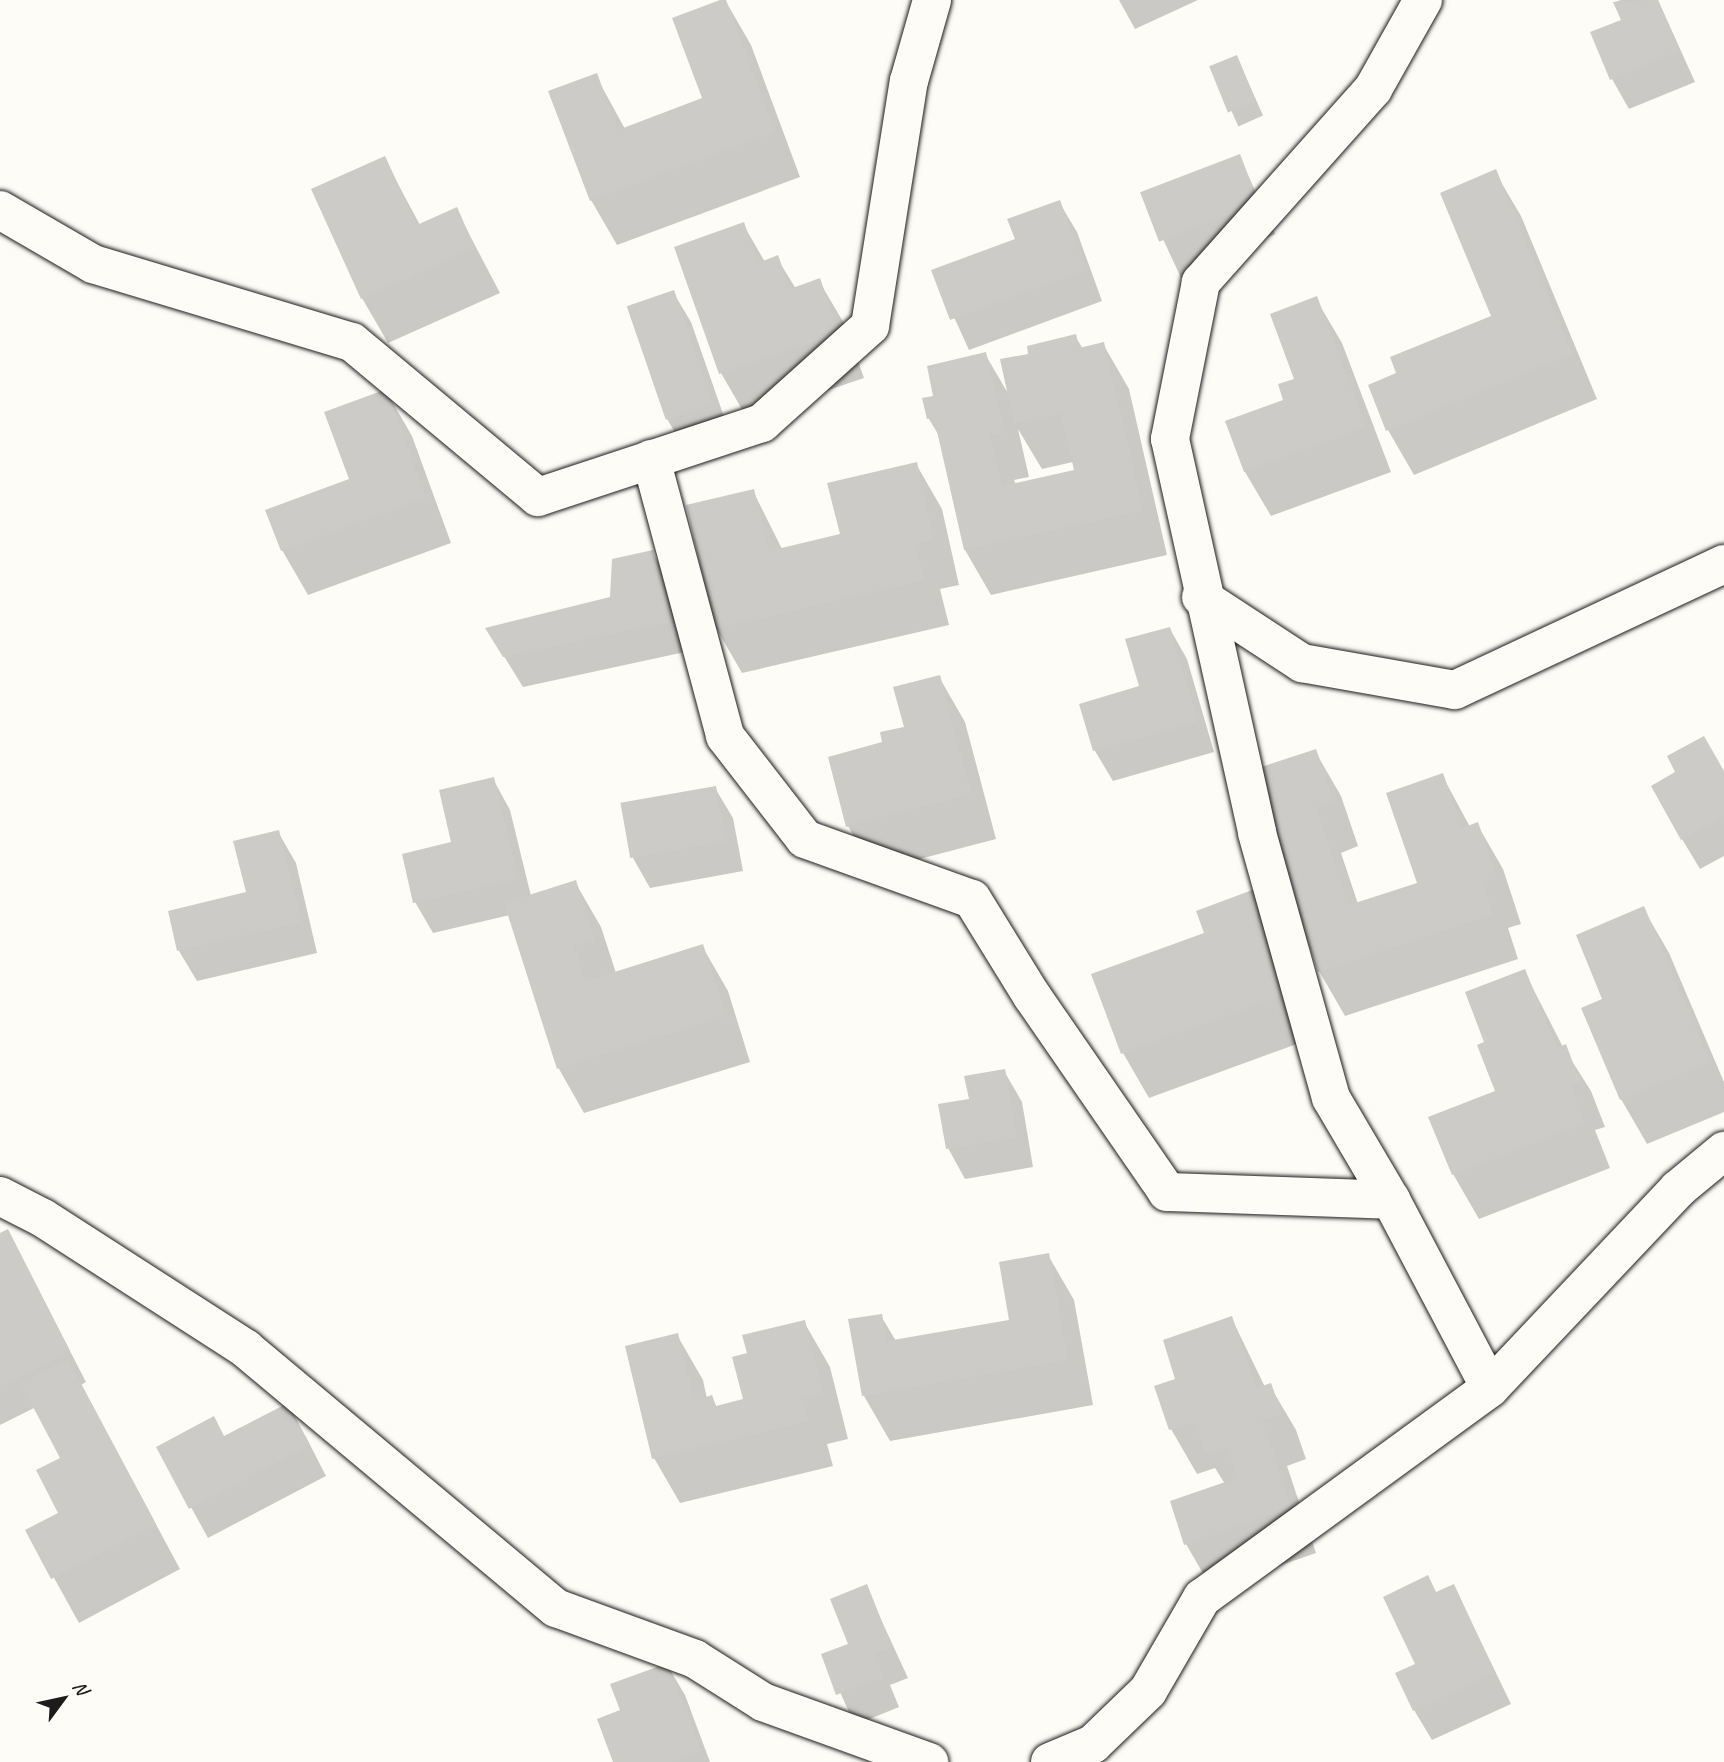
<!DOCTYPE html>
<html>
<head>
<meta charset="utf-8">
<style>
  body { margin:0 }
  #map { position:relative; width:1724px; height:1762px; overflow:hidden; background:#fdfcf7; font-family:Caveat,sans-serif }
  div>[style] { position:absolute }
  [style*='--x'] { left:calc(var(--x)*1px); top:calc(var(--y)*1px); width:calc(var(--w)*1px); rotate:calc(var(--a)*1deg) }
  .shadow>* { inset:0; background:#0003; transform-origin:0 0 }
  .building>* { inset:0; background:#cccbc8; transform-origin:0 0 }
  .roads { filter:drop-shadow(0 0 2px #1c1c1c) drop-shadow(0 0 2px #1c1c1c) }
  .minor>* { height:38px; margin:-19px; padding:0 19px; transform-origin:19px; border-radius:19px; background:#fdfcf7 }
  span { translate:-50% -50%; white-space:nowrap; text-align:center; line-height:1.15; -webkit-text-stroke:6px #fdfcf7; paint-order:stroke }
  .north { position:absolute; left:28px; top:1664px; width:70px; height:70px; -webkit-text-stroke:5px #fdfcf7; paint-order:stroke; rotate:57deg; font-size:19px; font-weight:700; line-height:28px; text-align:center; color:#1c1c1c }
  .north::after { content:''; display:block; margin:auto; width:24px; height:32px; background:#1c1c1c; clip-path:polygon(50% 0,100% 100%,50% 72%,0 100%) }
</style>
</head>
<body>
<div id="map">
  <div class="shadow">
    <i style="clip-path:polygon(725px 0,751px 45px,800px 177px,617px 245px,591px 200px,596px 76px,625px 129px,704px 99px)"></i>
    <i style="clip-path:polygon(1119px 0,1198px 0,1135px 29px)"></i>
    <i style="clip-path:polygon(1621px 0,1658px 0,1695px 82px,1629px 109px,1612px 79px,1623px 21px,1615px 2px)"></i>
    <i style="left:1237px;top:57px;width:64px;height:27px;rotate:66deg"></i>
    <i style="left:1239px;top:156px;width:86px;height:104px;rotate:65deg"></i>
    <i style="clip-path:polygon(384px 158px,420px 225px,456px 209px,500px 293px,388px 343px,362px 298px,313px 190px)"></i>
    <i style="clip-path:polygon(1495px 172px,1521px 216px,1597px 399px,1414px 475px,1388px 430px,1399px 374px,1493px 317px)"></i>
    <i style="clip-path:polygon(1059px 202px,1077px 232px,1102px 301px,969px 350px,933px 271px,1017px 240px)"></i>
    <i style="clip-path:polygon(743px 224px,765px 262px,777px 258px,796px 289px,819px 281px,845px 325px,864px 378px,747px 418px,721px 373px,676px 248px)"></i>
    <i style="clip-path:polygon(673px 292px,691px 322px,730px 434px,685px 449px,667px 419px)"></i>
    <i style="clip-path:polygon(1316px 299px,1342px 343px,1391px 472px,1271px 516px,1245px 472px,1227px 422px,1286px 401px,1297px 380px)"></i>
    <i style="clip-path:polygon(evenodd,1075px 336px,1083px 349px,1103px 344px,1129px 389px,1167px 555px,991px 595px,965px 550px,941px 439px,929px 419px,936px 397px,985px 354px,1009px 395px,1031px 355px,1075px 336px,1018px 429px,1042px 469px,1073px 462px,1076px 472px,1016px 485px,1014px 480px,1029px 477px,1018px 429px)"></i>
    <i style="clip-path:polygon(386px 391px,412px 436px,451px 543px,308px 595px,282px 550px,352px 480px)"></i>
    <i style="clip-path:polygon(916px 464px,942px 509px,959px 585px,940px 589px,949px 625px,742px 673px,716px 628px,753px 491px,782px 549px,842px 535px)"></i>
    <i style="clip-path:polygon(652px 552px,670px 583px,685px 652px,523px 687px,487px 629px,611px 599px)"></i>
    <i style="clip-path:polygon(1170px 629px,1187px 659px,1214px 752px,1113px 781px,1095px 751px,1081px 705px,1141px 688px)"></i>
    <i style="clip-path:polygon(939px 677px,965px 722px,996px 839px,874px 871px,848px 826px,884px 744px,906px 728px)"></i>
    <i style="clip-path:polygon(1315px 751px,1341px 796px,1358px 846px,1341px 853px,1358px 904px,1419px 884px,1442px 775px,1470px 827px,1477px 824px,1503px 869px,1521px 924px,1508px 928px,1518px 959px,1345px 1016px,1319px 971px,1251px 772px)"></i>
    <i style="clip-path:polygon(1678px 773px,1724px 774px,1724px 856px,1700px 869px,1682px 839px)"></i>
    <i style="clip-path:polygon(493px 779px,510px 810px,531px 896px,575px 882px,601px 927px,616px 973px,702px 946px,728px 991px,750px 1062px,584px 1113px,559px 1069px,510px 915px,433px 933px,415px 902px)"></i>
    <i style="clip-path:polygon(715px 788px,733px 818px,743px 871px,650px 888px,633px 858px,623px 804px)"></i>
    <i style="clip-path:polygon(278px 832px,296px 863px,317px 953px,197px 981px,179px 951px,170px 912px,248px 894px)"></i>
    <i style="clip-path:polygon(1643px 908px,1669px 953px,1724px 1082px,1724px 1112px,1647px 1144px,1621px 1099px)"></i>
    <i style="clip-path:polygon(1280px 936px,1316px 1037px,1149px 1098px,1123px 1053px)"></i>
    <i style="clip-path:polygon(1524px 971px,1563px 1047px,1591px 1091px,1605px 1127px,1595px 1130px,1610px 1168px,1479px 1219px,1453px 1174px,1498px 1092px,1487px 1043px)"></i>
    <i style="clip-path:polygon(1004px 1071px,1022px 1102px,1033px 1167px,965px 1179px,948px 1148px,971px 1100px)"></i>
    <i style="clip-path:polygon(8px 1231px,86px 1382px,81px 1385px,180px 1569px,79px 1623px,28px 1531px,61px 1513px,63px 1458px,36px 1407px,0 1425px,0 1235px)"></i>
    <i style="clip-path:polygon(1048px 1255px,1074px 1300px,1093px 1405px,890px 1441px,864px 1396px,850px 1321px,881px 1316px,896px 1341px,1011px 1321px)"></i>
    <i style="clip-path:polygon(1232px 1319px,1265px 1387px,1270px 1386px,1296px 1430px,1306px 1459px,1287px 1466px,1316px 1553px,1212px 1589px,1186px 1544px,1225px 1484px,1215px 1468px,1197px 1474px,1171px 1429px,1178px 1380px)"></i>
    <i style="clip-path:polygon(804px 1322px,830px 1367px,848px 1439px,827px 1444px,833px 1466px,680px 1503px,654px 1458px,677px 1335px,703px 1380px,707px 1399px,712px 1398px,717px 1408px,745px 1401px,749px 1355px)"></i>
    <i style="clip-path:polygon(305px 1435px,326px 1476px,208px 1538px,158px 1447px,224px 1438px)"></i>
    <i style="clip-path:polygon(1454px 1586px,1511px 1704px,1432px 1740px,1414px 1710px,1417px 1665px,1437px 1593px)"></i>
    <i style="clip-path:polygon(866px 1587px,908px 1678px,890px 1685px,899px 1707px,855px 1725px,823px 1655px,850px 1645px)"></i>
    <i style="clip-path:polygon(667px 1665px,685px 1695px,710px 1762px,615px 1762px,622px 1711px)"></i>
  </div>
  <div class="building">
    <i style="clip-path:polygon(720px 0,726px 0,775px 132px,590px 201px,548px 91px,597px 73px,618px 130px,702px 98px,672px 18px)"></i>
    <i style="clip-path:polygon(1658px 0,1679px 51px,1610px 80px,1590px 32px,1621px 20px,1613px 2px)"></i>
    <i style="left:1237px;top:55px;width:50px;height:30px;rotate:68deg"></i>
    <i style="left:1240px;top:154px;width:53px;height:107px;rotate:69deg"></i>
    <i style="clip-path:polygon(385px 156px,417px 225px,457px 207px,475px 248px,361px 299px,311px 189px)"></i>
    <i style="clip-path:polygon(1496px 169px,1572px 354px,1386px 431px,1368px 385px,1396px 373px,1390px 357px,1491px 316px,1440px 193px)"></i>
    <i style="clip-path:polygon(1060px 200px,1086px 270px,950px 320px,931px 270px,1015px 239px,1007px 219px)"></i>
    <i style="clip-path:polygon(744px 222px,758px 263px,778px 255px,790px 289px,820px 278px,839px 333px,719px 374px,674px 247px)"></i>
    <i style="left:674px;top:290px;width:120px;height:50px;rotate:71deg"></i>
    <i style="clip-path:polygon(1317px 296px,1366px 427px,1244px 472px,1225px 421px,1283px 400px,1278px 384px,1294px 379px,1270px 314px)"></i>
    <i style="clip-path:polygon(1076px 334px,1079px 348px,1104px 342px,1143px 510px,964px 550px,934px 418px,927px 419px,922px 398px,933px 396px,927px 366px,986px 352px,1005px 433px,990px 435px,1002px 486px,1074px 470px,1061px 414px,1014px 424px,1000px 359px,1028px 354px,1027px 346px)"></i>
    <i style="clip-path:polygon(387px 389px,426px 498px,281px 551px,265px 510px,349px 479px,324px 412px)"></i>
    <i style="clip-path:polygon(917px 462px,934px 540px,916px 544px,924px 580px,715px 629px,686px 505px,754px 489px,769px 551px,840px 534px,827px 483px)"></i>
    <i style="clip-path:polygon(653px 550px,669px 622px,503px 657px,485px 628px,610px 597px,612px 559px)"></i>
    <i style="clip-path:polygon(1170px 627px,1198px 722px,1093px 751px,1079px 704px,1139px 686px,1125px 639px)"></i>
    <i style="clip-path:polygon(940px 675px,971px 794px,846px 827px,828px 757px,882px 742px,880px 732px,904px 727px,893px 687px)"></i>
    <i style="clip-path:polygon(1704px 736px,1724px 771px,1724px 816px,1681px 840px,1651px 786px,1675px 772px,1667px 756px)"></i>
    <i style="clip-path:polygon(1316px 749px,1334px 801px,1316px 807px,1349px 905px,1417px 883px,1386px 793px,1443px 773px,1462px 828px,1478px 822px,1497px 878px,1483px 883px,1493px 914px,1318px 972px,1249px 771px)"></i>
    <i style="clip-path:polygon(494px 777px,518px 879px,413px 903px,402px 854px,451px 842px,439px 790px)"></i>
    <i style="left:716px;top:786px;width:56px;height:97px;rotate:80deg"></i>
    <i style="clip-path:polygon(279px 830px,301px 922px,177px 951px,168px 911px,246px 892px,233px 841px)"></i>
    <i style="clip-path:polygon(576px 880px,595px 940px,574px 947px,586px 981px,703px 944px,726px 1016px,557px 1069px,504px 903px)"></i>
    <i style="clip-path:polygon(1255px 889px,1292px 992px,1121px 1054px,1091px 974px,1204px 933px,1196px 911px)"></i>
    <i style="clip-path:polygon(1644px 906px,1710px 1062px,1620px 1100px,1581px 1008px,1602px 999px,1576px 935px)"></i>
    <i style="clip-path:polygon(1525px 969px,1557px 1048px,1566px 1044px,1580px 1082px,1571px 1085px,1585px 1123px,1452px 1175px,1428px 1117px,1495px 1091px,1477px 1045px,1484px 1042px,1465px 992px)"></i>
    <i style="clip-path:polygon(1005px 1069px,1017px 1137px,946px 1149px,938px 1104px,969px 1099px,964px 1076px)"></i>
    <i style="clip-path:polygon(8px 1229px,70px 1351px,0 1386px,0 1233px)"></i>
    <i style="clip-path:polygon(1049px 1253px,1068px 1360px,862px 1396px,848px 1319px,882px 1314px,887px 1341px,1009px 1320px,999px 1262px)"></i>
    <i style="clip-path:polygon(1232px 1316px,1256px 1388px,1271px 1383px,1282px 1414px,1262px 1420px,1292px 1508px,1184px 1545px,1170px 1501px,1237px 1478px,1227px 1447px,1206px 1454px,1194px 1422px,1169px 1430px,1154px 1386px,1175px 1379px,1163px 1340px)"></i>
    <i style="clip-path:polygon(805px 1320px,823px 1394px,803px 1399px,808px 1421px,652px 1459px,625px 1346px,678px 1333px,694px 1401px,712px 1395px,716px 1406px,743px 1399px,732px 1357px,747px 1353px,742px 1335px)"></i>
    <i style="clip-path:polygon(68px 1359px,156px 1524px,51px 1579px,25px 1530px,58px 1513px,36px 1470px,60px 1458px,21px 1384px)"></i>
    <i style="clip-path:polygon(288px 1403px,310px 1445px,189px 1509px,156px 1447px,214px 1416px,224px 1436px)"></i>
    <i style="clip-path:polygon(1428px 1575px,1436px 1592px,1454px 1584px,1495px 1673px,1413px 1711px,1395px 1673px,1415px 1664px,1383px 1597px)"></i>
    <i style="clip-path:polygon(867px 1584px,892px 1647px,874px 1654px,883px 1677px,836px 1695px,821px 1654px,848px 1644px,830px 1599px)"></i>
    <i style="clip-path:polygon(668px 1663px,701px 1751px,671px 1762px,613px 1762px,597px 1719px,620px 1710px,610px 1684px)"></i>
  </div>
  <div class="roads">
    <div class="minor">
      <i style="--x:1423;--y:0;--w:102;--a:119.3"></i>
      <i style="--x:1373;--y:89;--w:259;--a:131.7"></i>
      <i style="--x:1201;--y:282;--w:160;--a:101.2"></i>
      <i style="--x:1170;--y:439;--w:403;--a:77.5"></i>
      <i style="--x:1257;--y:833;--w:275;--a:74.4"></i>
      <i style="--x:1331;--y:1098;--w:118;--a:59.5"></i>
      <i style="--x:1391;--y:1200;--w:212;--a:62.2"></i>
      <i style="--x:0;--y:210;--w:108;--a:30.1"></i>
      <i style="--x:93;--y:264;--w:270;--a:16.8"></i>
      <i style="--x:352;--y:342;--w:242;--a:39.8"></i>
      <i style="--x:538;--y:497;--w:236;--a:-18.3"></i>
      <i style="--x:762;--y:423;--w:145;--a:-41.9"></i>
      <i style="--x:870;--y:326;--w:248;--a:-81"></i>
      <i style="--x:909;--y:81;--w:84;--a:-74.1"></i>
      <i style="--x:651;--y:459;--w:287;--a:75"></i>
      <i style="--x:725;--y:736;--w:130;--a:52.2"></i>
      <i style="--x:805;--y:839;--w:177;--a:19.8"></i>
      <i style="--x:972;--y:899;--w:114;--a:58.3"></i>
      <i style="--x:1032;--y:996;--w:238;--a:55.4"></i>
      <i style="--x:1167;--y:1192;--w:224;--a:2"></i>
      <i style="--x:1201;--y:597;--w:121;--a:33.2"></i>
      <i style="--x:1302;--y:663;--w:155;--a:10"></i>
      <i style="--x:1455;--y:690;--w:297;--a:-25.1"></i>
      <i style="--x:0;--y:1196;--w:48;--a:27.1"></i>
      <i style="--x:43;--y:1218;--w:242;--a:32.8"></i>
      <i style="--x:246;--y:1349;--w:404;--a:39.9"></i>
      <i style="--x:556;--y:1608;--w:148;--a:20.1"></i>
      <i style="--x:695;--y:1659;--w:80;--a:32.3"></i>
      <i style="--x:763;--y:1702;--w:177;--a:19.9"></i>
      <i style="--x:1050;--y:1762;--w:47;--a:-22.7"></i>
      <i style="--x:1093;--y:1744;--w:76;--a:-43.9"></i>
      <i style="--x:1148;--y:1691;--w:108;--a:-59.9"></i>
      <i style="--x:1202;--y:1598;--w:356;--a:-36.1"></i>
      <i style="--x:1490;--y:1388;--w:274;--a:-46.6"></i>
      <i style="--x:1678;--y:1189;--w:60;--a:-39.6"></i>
    </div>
  </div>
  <div class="north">N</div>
</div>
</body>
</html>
